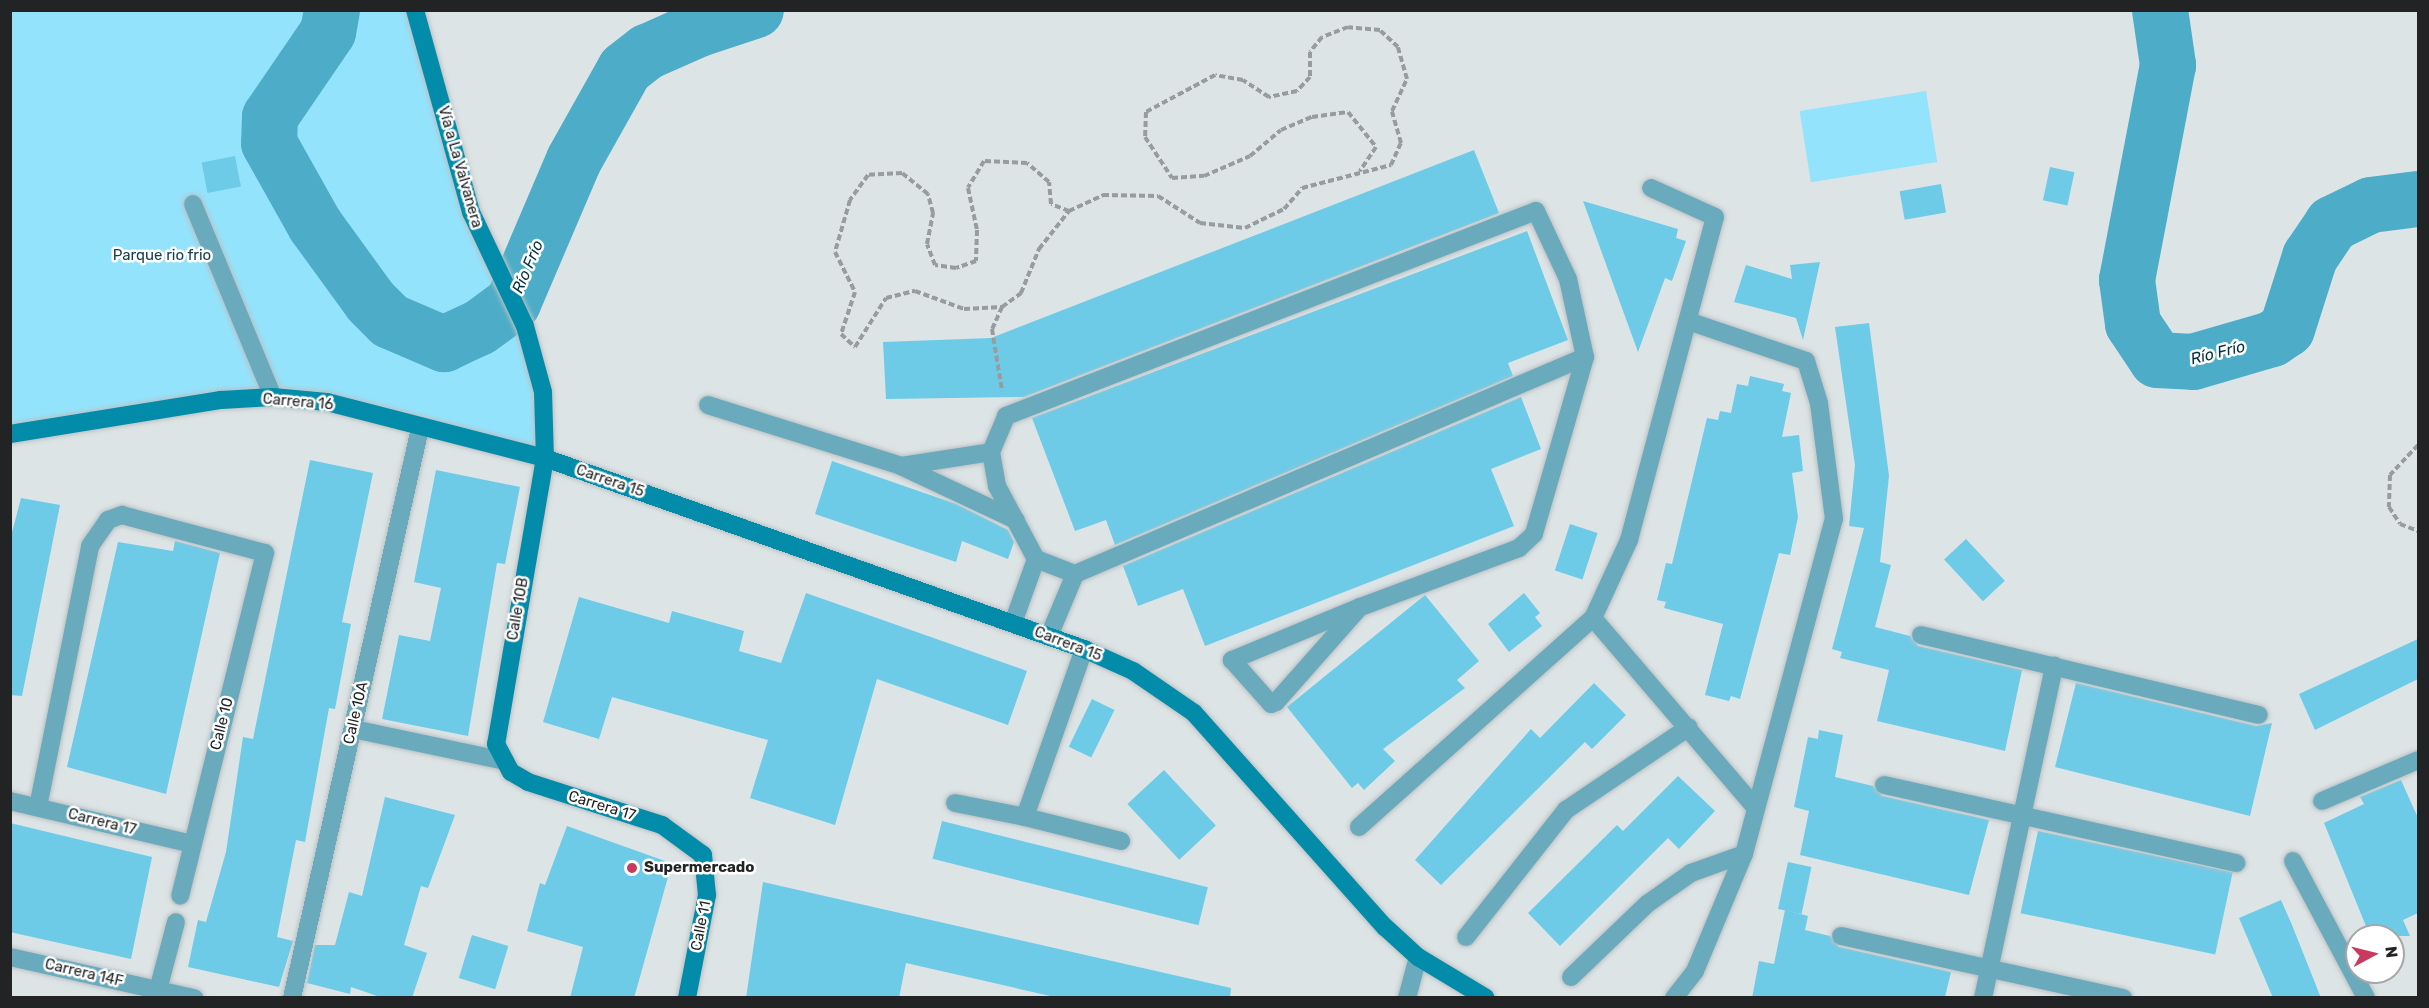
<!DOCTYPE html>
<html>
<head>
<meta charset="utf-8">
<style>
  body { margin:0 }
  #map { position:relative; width:2429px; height:1008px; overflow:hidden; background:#dde4e6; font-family:Rubik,sans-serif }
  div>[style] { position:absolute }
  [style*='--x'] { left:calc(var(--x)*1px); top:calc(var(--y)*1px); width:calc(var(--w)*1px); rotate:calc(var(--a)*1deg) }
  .green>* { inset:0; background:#94e3fc; transform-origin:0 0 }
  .river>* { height:56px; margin:-28px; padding:0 28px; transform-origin:28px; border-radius:28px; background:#4dadc8 }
  .building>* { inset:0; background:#6dcbe7; transform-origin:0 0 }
  .path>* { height:4px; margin-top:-2px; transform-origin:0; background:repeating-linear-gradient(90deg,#979c9e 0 6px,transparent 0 9px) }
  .roads { filter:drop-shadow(0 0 2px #bbc1c3) drop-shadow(0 0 2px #bbc1c3) }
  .lane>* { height:18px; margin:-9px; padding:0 9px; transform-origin:9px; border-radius:9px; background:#6aaabd }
  .street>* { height:18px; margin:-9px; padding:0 9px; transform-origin:9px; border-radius:9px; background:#6aaabd }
  .secondary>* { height:18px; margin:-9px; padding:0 9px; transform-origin:9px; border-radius:9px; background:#028caa }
  .dots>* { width:16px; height:16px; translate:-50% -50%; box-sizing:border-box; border:3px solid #fff; border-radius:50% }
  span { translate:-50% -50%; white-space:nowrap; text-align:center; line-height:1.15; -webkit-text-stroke:5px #fff; paint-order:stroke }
  .street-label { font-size:15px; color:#212324 }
  .park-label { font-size:15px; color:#14404c }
  .poi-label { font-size:15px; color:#212324; font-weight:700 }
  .left { translate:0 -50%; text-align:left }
  .water-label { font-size:16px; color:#02313d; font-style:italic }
  .frame { position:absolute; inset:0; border:12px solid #212324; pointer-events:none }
  .north { position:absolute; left:2345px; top:924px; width:60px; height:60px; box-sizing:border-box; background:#fff; border:2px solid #a6a7a7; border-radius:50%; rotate:83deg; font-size:16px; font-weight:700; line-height:24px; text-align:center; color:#212324 }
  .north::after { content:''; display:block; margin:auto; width:21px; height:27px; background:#c93a5f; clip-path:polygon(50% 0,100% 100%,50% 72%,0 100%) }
</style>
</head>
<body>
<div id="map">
  <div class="green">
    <i style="clip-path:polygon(11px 11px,415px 11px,471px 212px,525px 326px,545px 458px,273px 397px,11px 434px)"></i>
    <i style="left:1926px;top:91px;width:72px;height:128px;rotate:81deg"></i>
  </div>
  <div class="river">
    <i style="--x:332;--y:10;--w:22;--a:100"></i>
    <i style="--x:328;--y:32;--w:103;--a:124.3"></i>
    <i style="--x:270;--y:117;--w:26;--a:92"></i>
    <i style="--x:269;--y:143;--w:94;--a:60.7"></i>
    <i style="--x:315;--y:225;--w:95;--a:54"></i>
    <i style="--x:371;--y:302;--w:27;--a:45"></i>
    <i style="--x:390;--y:321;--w:59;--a:23.1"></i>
    <i style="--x:444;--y:344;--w:38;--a:-25"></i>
    <i style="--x:479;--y:328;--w:42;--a:-36.3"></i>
    <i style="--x:513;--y:303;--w:155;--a:-66.9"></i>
    <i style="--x:574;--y:160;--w:104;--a:-60.7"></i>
    <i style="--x:625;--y:69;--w:28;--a:-38"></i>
    <i style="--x:647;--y:52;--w:57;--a:-23.9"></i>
    <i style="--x:699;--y:29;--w:60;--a:-18.4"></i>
    <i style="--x:2160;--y:10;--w:56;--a:81.7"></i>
    <i style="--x:2168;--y:65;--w:219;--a:100.8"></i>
    <i style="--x:2127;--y:280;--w:44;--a:82.2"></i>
    <i style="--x:2133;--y:324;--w:43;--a:56.3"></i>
    <i style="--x:2157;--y:360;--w:36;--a:3"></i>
    <i style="--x:2193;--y:362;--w:82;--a:-16.2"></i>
    <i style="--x:2272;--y:339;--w:18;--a:-34"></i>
    <i style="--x:2287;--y:329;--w:76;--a:-72.3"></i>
    <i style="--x:2310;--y:257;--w:40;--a:-56"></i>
    <i style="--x:2332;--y:224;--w:43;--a:-26"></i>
    <i style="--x:2371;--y:205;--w:47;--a:-7.3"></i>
  </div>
  <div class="building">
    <i style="clip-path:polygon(1474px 150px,1499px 213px,1024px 397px,886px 399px,883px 342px,991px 338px)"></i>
    <i style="left:235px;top:156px;width:31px;height:34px;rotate:79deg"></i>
    <i style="left:2050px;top:167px;width:25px;height:34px;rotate:12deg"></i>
    <i style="left:1941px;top:184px;width:29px;height:42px;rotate:80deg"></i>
    <i style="clip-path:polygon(1583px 201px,1678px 229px,1676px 238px,1686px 241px,1672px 281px,1665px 278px,1638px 352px)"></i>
    <i style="clip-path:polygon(1527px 231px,1568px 340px,1508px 363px,1513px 376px,1115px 545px,1106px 520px,1075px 531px,1032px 418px)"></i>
    <i style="clip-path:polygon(1820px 262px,1803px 340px,1796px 318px,1734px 302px,1746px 265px,1792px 279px,1790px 265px)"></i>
    <i style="clip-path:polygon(1869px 323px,1889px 476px,1880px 562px,1891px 565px,1875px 627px,1910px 636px,1918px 646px,2022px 670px,2005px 751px,1877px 721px,1889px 670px,1840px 658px,1842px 652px,1832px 649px,1864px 528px,1849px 526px,1855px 465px,1835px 327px)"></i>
    <i style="clip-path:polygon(1750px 376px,1784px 384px,1782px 391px,1791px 393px,1782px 437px,1799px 435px,1803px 471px,1792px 473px,1798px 517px,1790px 555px,1779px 553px,1740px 699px,1731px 696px,1729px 701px,1705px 695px,1723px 624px,1664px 608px,1666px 602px,1657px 600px,1666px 563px,1672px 564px,1707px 418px,1718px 420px,1720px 411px,1731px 413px,1737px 384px,1748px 386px)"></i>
    <i style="clip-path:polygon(1521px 397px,1541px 449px,1491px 469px,1514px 526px,1205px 646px,1183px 589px,1138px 606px,1123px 566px)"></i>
    <i style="clip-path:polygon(310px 460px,373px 473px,342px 622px,351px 624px,335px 709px,329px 708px,305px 842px,296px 840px,277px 937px,293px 941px,279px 987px,188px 967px,198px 920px,206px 922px,226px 852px,243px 737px,253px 739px)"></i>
    <i style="clip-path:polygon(832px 461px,956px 504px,1008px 530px,1014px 542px,1008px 559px,962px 541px,956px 562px,815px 514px)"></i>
    <i style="clip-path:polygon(436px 470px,520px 487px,505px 564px,497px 563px,468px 736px,382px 719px,399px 635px,430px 641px,441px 588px,414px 582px)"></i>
    <i style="clip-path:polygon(21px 498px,60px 505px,22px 696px,10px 695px,10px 540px)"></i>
    <i style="left:1570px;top:524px;width:29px;height:49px;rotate:18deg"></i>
    <i style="left:1966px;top:539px;width:57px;height:30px;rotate:47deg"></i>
    <i style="clip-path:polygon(175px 541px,220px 553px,166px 794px,67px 767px,118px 542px,173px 551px)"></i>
    <i style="clip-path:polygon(806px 593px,1027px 671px,1008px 725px,877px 679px,835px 825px,750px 798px,768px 740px,612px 697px,599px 739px,543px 722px,579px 597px,669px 623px,672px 611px,744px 631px,739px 651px,781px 663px)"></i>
    <i style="clip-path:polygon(1524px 593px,1540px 613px,1535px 617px,1542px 626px,1509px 652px,1488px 624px)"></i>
    <i style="clip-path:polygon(1425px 595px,1479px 661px,1457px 680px,1465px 688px,1383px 749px,1395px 761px,1364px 790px,1358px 783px,1352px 788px,1287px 707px)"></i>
    <i style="clip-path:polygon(2418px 639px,2418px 679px,2315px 730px,2299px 694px)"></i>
    <i style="clip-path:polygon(1594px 683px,1626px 715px,1592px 749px,1585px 742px,1441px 885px,1415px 860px,1531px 729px,1540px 738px)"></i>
    <i style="clip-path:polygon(2076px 683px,2256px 726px,2272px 723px,2250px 816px,2055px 767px)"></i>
    <i style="left:1092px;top:699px;width:25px;height:53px;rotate:26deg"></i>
    <i style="clip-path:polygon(1819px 730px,1843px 735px,1835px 777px,1873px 786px,1882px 796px,1989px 820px,1969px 895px,1800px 855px,1809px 811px,1794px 807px,1808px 737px,1818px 739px)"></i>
    <i style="left:1164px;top:770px;width:76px;height:50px;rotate:47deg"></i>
    <i style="clip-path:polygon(1678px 776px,1715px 811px,1679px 849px,1668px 838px,1560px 946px,1528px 913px,1617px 825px,1623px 831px)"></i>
    <i style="clip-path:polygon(2401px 780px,2418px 818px,2418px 913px,2403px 920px,2410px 936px,2370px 936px,2324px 823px,2364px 804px,2360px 797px)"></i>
    <i style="clip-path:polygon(385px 797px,455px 815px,428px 888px,421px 886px,404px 945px,427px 953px,412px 998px,383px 998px,351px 987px,350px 994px,307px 983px,315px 945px,335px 945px,349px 892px,362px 896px)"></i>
    <i style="left:942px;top:821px;width:274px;height:39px;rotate:14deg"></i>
    <i style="clip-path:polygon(10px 823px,152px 857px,131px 959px,10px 932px)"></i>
    <i style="clip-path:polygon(567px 826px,665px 861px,668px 877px,634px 998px,570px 998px,583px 947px,527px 931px,540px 883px,545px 885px)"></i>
    <i style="left:2038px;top:831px;width:199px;height:84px;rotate:12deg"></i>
    <i style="left:1788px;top:862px;width:24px;height:48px;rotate:12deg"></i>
    <i style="clip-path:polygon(763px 882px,1231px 988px,1230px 998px,1059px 998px,906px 963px,899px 998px,746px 998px)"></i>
    <i style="clip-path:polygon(2281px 900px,2292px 925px,2321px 998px,2273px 998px,2239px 918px)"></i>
    <i style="clip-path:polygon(1785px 910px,1808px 916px,1805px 930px,1830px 936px,1839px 947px,1951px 972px,1945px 997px,1752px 998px,1759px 961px,1774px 964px)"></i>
    <i style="left:472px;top:935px;width:38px;height:45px;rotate:17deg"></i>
  </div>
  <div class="path">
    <i style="--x:1069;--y:211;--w:19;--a:-159"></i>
    <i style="--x:1051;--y:204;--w:22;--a:-95"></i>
    <i style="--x:1049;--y:182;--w:29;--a:-139"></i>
    <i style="--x:1027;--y:163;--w:43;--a:-177.3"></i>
    <i style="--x:984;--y:161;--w:31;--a:121"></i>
    <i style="--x:968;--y:188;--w:43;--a:77.9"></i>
    <i style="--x:977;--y:230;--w:31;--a:92"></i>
    <i style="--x:976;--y:261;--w:21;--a:161"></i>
    <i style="--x:956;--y:268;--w:21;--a:-172"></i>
    <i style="--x:935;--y:265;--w:22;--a:-111"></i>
    <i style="--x:927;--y:244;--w:32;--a:-79"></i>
    <i style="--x:933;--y:213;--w:20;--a:-105"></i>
    <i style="--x:928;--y:194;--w:33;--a:-141"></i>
    <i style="--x:902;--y:173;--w:34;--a:177"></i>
    <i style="--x:868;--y:175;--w:31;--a:126"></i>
    <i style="--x:850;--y:200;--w:54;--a:106.1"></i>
    <i style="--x:835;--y:252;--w:45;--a:63.4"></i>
    <i style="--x:855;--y:292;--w:44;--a:108.4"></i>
    <i style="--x:841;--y:334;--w:19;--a:43"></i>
    <i style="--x:855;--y:347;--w:58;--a:-57.7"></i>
    <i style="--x:886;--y:298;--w:30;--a:-14"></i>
    <i style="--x:915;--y:291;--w:52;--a:20.2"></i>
    <i style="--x:964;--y:309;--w:38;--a:-3"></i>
    <i style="--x:1002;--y:307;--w:24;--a:-36"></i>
    <i style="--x:1021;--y:293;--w:48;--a:-67.8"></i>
    <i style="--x:1039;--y:249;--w:48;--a:-51.7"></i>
    <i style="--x:1069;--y:211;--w:38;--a:-25"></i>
    <i style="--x:1103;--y:195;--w:55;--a:1"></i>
    <i style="--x:1158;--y:196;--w:50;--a:32.7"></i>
    <i style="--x:1200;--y:223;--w:45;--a:6.3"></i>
    <i style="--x:1245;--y:228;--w:43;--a:-26"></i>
    <i style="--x:1284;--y:209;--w:28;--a:-49"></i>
    <i style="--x:1302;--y:188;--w:92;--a:-14.5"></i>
    <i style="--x:1391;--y:165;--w:24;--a:-66"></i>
    <i style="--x:1401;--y:143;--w:33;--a:-106"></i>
    <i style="--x:1392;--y:111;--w:35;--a:-65"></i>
    <i style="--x:1407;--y:79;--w:33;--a:-106"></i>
    <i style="--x:1398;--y:47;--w:25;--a:-137"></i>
    <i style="--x:1380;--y:30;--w:32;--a:-175"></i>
    <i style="--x:1348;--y:27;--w:28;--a:159"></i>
    <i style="--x:1322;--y:37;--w:19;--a:129"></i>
    <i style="--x:1310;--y:52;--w:25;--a:90"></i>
    <i style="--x:1310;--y:77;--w:19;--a:133"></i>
    <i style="--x:1297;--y:91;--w:29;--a:168"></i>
    <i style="--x:1269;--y:97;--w:31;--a:-147"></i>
    <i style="--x:1243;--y:80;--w:28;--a:-170"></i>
    <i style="--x:1215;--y:75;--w:78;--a:151.8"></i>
    <i style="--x:1146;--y:112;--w:25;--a:92"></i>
    <i style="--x:1145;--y:137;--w:49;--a:56.6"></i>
    <i style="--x:1172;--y:178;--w:32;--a:-4"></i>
    <i style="--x:1204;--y:176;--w:50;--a:-23.5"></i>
    <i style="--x:1250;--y:156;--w:40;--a:-40"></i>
    <i style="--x:1281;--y:130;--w:34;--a:-23"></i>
    <i style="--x:1312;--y:117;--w:36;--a:-8"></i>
    <i style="--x:1348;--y:112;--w:45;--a:51.3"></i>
    <i style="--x:1376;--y:147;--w:29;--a:124"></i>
    <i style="--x:1002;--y:307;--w:24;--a:114"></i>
    <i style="--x:992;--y:329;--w:63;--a:80.8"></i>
    <i style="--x:2418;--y:445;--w:41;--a:133"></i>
    <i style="--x:2390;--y:475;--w:32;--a:92"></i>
    <i style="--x:2389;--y:507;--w:20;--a:57"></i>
    <i style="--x:2400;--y:524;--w:19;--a:21"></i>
  </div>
  <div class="roads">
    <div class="lane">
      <i style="--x:193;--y:204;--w:209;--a:67.5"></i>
      <i style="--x:708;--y:405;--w:202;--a:17.5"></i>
      <i style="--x:901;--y:466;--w:127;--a:25.2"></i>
      <i style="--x:991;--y:452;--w:35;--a:80"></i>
      <i style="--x:997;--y:486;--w:83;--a:61.9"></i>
      <i style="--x:1036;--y:559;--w:42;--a:21"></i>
      <i style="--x:1075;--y:574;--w:554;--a:-23.05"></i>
      <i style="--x:901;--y:466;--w:91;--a:-8.8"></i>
      <i style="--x:991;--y:452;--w:39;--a:-67"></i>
      <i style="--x:1006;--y:416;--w:568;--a:-21.15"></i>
      <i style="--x:1536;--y:211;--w:75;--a:64.8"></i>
      <i style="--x:1568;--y:279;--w:80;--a:77.7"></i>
      <i style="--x:1585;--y:357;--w:184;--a:106.1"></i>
      <i style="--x:1534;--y:534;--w:21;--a:137"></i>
      <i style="--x:1519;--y:548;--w:170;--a:159.6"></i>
      <i style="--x:1360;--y:607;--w:139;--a:157.5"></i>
      <i style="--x:1232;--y:660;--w:59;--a:48.4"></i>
      <i style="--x:1271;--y:704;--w:5;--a:-22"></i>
      <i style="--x:1276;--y:702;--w:127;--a:-48.5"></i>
      <i style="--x:1593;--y:618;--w:248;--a:49.4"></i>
      <i style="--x:1921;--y:635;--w:347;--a:13.3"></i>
      <i style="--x:1084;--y:649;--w:178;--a:109.4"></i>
      <i style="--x:1025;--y:817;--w:99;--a:14"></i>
      <i style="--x:1884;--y:785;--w:361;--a:12.5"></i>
      <i style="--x:955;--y:803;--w:71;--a:11.3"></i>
      <i style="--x:1359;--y:827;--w:314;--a:-41.8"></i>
      <i style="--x:1593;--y:618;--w:86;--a:-65.2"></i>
      <i style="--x:1629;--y:540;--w:334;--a:-75.1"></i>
      <i style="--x:1715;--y:217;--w:70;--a:-155.6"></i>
      <i style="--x:1841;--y:936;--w:289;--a:12.4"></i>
      <i style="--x:1466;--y:937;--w:162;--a:-51.8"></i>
      <i style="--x:1566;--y:810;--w:148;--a:-34"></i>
      <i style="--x:1571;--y:977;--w:105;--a:-43.8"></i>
      <i style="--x:1647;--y:904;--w:54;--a:-35.2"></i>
      <i style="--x:1691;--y:873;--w:56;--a:-19.7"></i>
      <i style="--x:158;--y:990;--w:70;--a:-75.2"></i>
      <i style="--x:1674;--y:998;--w:34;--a:-52"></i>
      <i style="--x:1695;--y:971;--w:127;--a:-67.3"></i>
      <i style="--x:1744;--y:854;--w:347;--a:-75"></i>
      <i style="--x:1834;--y:519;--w:117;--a:-97.4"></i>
      <i style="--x:1819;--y:403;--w:44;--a:-107.2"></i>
      <i style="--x:1806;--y:361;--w:125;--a:-161.3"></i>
      <i style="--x:1983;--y:998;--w:340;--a:-77.9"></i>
    </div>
    <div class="street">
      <i style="--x:1013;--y:623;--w:68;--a:-70.2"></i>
      <i style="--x:1049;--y:636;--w:67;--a:-67.2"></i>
      <i style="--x:353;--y:729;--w:150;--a:11.9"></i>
      <i style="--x:10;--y:801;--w:187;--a:13.3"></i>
      <i style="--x:2322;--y:801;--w:104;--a:-23.1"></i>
      <i style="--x:38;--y:807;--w:266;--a:-78.7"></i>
      <i style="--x:90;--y:546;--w:32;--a:-55"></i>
      <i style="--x:108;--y:520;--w:15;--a:-20"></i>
      <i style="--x:122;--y:515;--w:148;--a:14.9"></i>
      <i style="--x:265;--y:553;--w:353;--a:103.9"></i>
      <i style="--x:2293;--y:861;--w:155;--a:61.9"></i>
      <i style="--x:10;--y:957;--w:189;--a:12.6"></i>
      <i style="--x:292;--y:998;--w:584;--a:-77.34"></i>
      <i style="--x:1407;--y:998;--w:42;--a:-75"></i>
    </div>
    <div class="secondary">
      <i style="--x:415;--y:10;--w:210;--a:74.5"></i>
      <i style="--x:471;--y:212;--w:126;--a:64.7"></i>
      <i style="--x:525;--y:326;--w:68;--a:74.7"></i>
      <i style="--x:543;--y:392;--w:66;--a:88.3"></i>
      <i style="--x:545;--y:458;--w:290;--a:99.7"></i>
      <i style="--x:496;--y:744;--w:32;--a:62"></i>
      <i style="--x:511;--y:772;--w:20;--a:30"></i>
      <i style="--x:528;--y:782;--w:141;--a:17.8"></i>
      <i style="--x:662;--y:825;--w:51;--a:36.2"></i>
      <i style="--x:703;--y:855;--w:40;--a:84.3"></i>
      <i style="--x:707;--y:895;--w:105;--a:101"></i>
      <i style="--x:10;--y:434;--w:214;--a:-9.2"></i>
      <i style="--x:221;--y:400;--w:52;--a:-3.3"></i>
      <i style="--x:273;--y:397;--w:54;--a:5.3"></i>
      <i style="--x:327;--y:402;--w:225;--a:14.4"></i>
      <i style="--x:545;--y:458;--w:572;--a:19.51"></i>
      <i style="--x:1084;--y:649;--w:54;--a:24.2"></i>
      <i style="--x:1133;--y:671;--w:74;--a:34.5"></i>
      <i style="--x:1194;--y:713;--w:287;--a:48.3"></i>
      <i style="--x:1385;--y:927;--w:45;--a:42.3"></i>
      <i style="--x:1418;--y:957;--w:79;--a:31.1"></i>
    </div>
  </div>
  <div class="dots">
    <i style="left:632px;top:868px;background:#c93a5f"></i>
  </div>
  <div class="street-label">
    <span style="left:460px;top:167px;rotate:74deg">Vía a La Valvanera</span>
    <span style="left:298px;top:402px;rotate:5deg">Carrera 16</span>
    <span style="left:610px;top:481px;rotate:19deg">Carrera 15</span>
    <span style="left:518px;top:609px;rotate:-80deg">Calle 10B</span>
    <span style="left:1068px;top:644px;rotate:21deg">Carrera 15</span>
    <span style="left:356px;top:713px;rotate:-77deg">Calle 10A</span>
    <span style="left:222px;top:724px;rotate:-76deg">Calle 10</span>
    <span style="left:602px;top:806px;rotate:17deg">Carrera 17</span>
    <span style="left:102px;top:822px;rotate:14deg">Carrera 17</span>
    <span style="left:701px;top:926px;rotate:-79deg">Calle 11</span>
    <span style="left:84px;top:973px;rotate:13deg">Carrera 14F</span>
  </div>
  <div class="park-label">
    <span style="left:162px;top:256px">Parque rio frio</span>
  </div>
  <div class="poi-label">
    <span class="left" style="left:644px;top:868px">Supermercado</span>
  </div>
  <div class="water-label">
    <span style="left:528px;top:267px;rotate:-67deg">Río Frío</span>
    <span style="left:2218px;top:353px;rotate:-14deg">Río Frío</span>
  </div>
  <div class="frame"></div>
  <div class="north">N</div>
</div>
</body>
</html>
